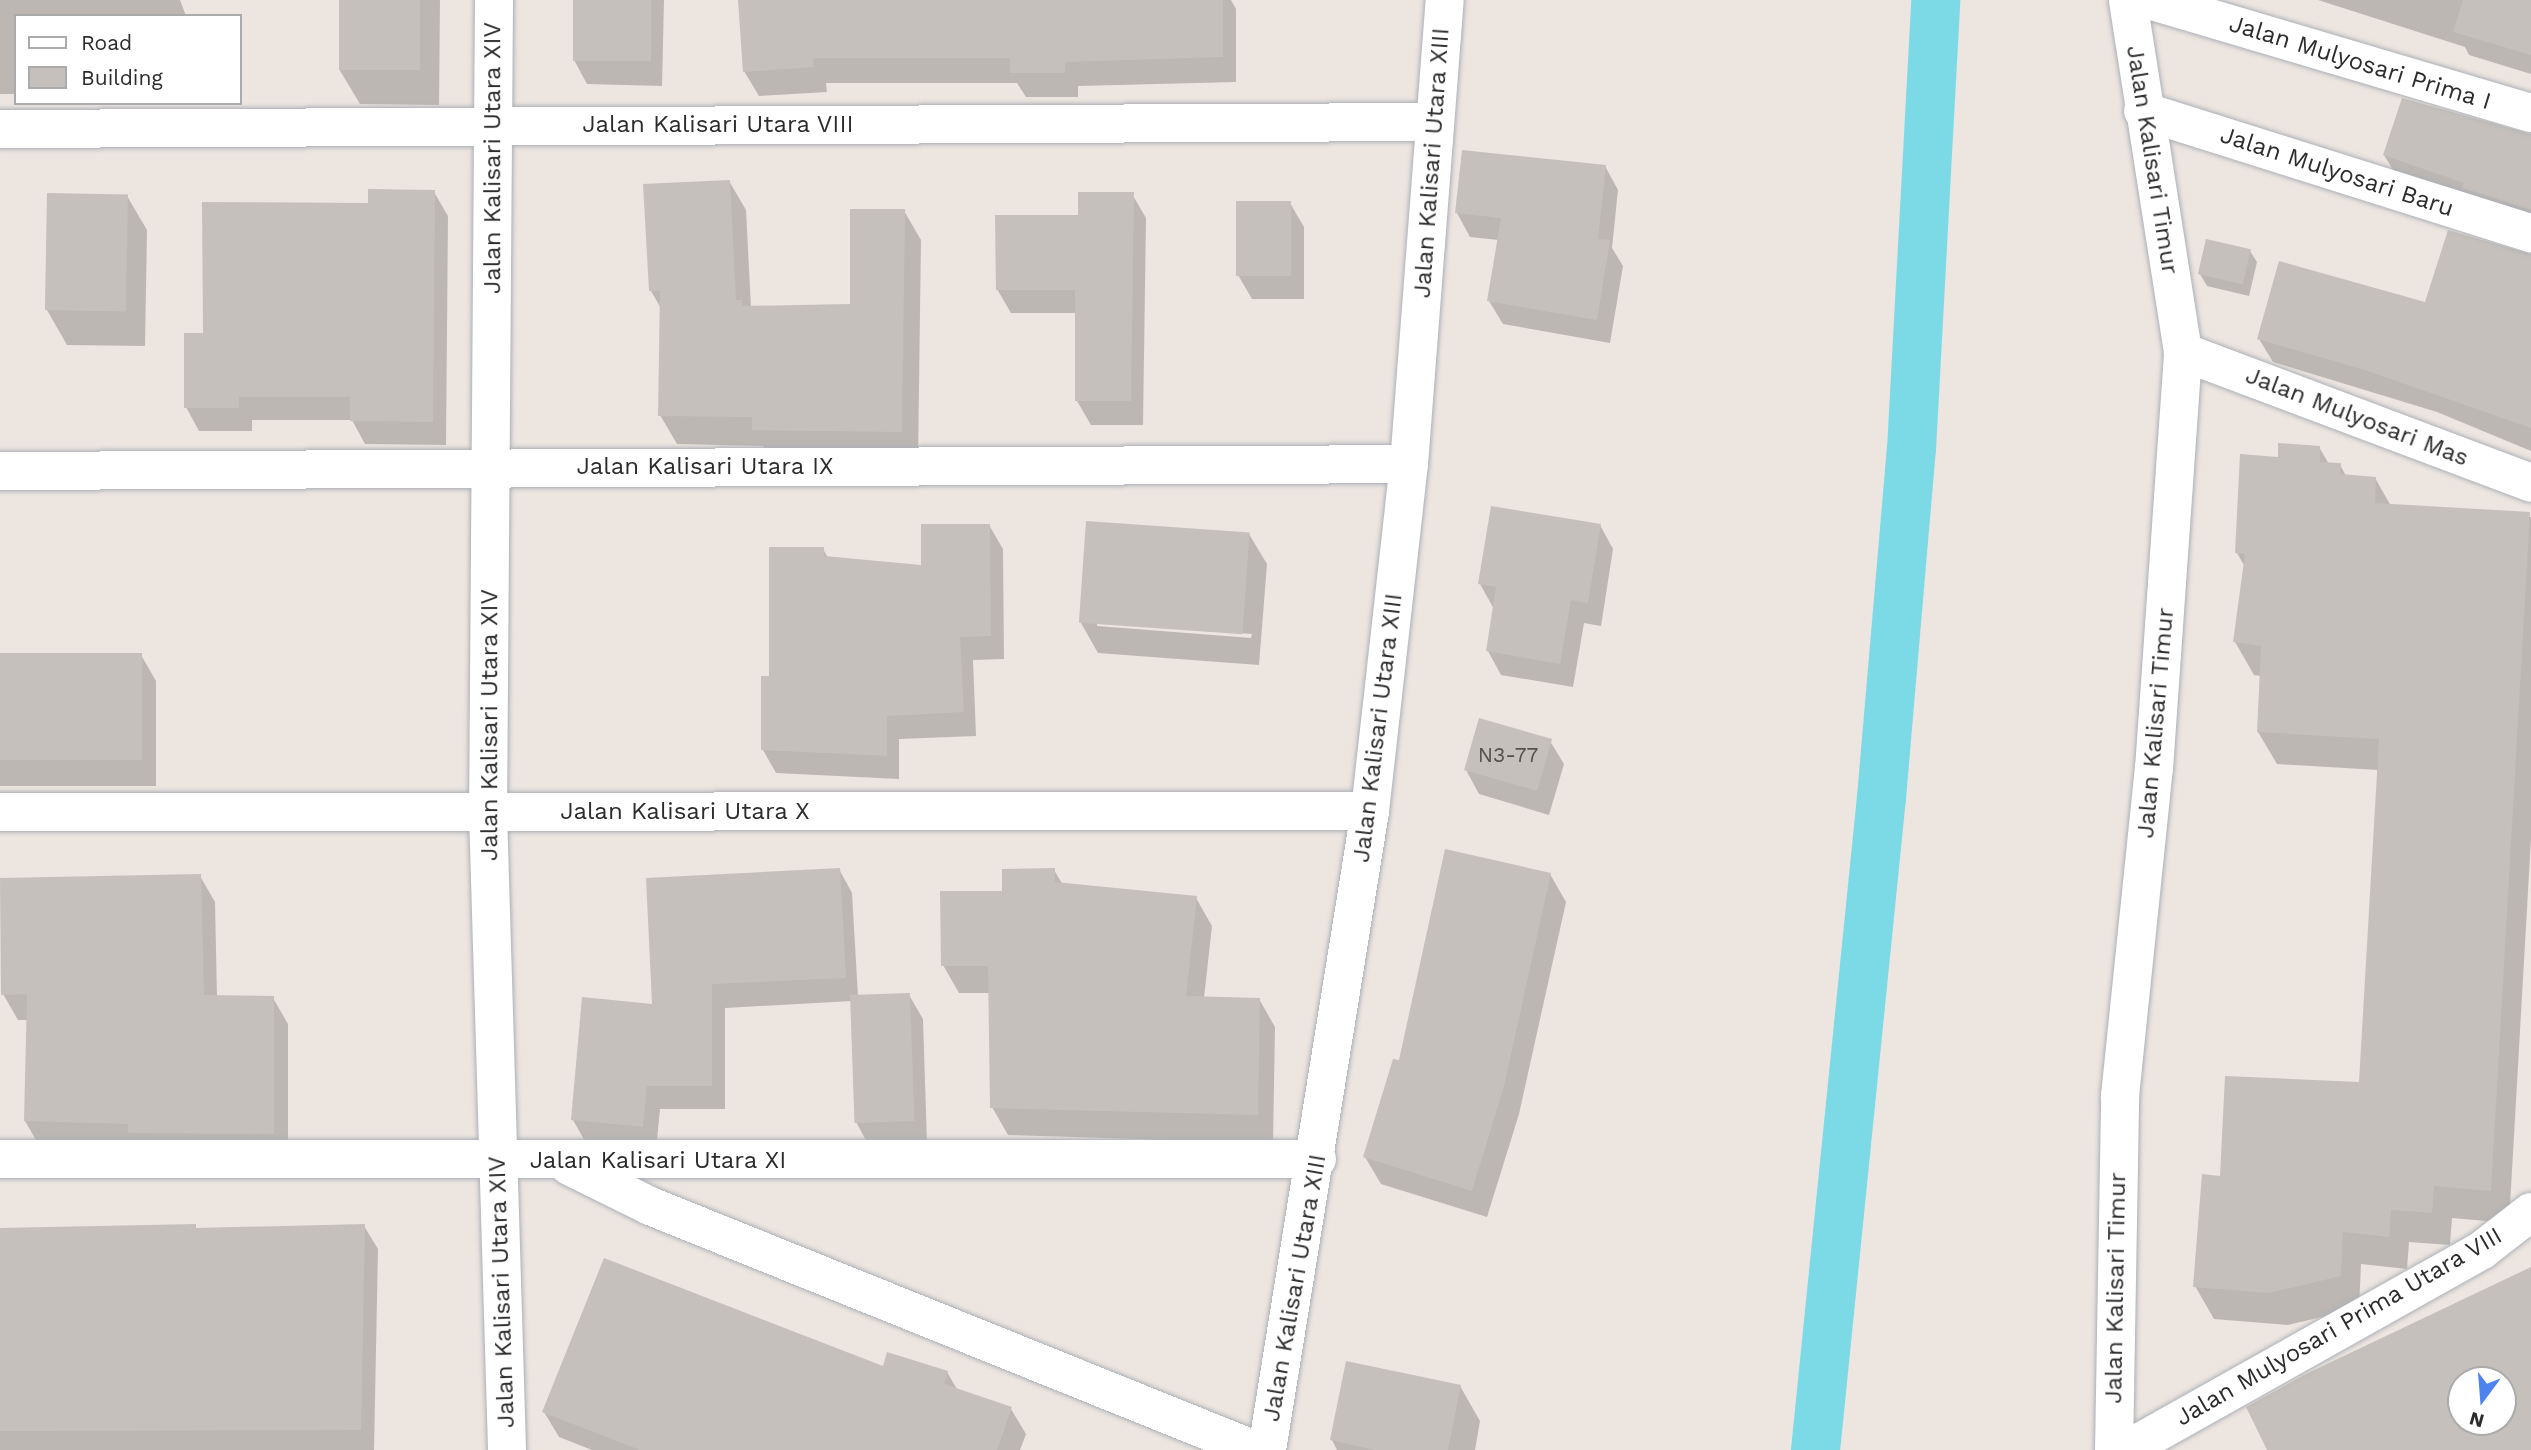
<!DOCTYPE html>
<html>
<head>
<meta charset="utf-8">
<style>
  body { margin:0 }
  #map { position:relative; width:2531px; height:1450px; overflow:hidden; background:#ece5e0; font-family:"Work Sans",sans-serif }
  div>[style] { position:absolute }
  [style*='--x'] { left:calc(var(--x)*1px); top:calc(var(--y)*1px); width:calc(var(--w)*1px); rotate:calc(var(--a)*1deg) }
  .shadow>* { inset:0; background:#0003 }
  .canal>* { height:49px; margin:-24.5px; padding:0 24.5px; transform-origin:24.5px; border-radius:24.5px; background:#7bdae6 }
  .building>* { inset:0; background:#c5c0bb; transform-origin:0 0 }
  .roads { filter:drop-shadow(0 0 2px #acb0b7) drop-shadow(0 0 2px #acb0b7) }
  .minor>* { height:38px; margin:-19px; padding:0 19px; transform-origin:19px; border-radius:19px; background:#fff }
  span { translate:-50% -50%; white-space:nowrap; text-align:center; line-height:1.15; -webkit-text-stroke:5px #fff; paint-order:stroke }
  .number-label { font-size:21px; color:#525150 }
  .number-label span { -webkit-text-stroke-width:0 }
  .street-label { font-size:24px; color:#2c2c2c }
  .legend { position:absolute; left:14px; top:14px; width:228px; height:91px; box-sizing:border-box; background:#fff; border:2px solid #ababab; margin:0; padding:9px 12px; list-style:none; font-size:21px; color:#2c2c2c }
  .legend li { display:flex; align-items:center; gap:14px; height:35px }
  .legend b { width:35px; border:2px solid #ababab }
  .north { position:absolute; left:2447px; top:1366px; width:70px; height:70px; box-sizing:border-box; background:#fff; border:2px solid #ababab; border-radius:50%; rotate:196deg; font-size:19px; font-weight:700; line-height:28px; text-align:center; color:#2c2c2c }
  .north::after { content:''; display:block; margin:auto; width:24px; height:32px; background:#4d83ec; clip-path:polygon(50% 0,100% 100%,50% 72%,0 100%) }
</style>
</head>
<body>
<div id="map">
  <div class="shadow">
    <i style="clip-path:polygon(0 0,180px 0,186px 16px,16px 16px,16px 94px,0 94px)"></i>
    <i style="clip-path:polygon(341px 0,440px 0,439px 105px,360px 104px,339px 69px)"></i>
    <i style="clip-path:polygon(575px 0,664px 0,662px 86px,587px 84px,574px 60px)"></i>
    <i style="clip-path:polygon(740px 0,1231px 0,1236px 9px,1236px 82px,1078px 86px,1078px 97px,1026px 97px,1017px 83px,826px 83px,827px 92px,759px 96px,744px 71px)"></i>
    <i style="clip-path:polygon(2318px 0,2531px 0,2531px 74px,2469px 55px,2465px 47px)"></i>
    <i style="clip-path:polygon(2531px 135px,2531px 229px,2398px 178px,2384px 155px)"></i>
    <i style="clip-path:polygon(1605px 166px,1618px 190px,1612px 248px,1623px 266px,1610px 343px,1503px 324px,1489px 301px,1499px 240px,1470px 237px,1457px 213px)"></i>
    <i style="clip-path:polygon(729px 181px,746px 210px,751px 308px,852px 306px,904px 211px,921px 240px,918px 460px,771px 458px,763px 446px,677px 444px,660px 415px,662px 310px,651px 291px)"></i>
    <i style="clip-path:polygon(434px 192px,448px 216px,446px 445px,365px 444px,352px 420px,252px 420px,252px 431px,199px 431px,186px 407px,205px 335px,370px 205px)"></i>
    <i style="clip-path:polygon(1132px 194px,1146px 218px,1143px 425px,1091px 425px,1077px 401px,1077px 313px,1011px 313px,997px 289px,1080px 216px)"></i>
    <i style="clip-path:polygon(127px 196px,147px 230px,145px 346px,67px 345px,47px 310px)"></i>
    <i style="clip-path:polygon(1290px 203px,1304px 227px,1304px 299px,1252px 299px,1238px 275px)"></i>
    <i style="clip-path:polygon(2250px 251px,2257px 262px,2249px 296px,2207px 286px,2200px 274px)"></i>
    <i style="clip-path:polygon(2531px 254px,2531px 451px,2437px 412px,2273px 362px,2259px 339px,2426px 304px)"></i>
    <i style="clip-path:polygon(2319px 447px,2329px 464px,2340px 465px,2346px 476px,2375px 478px,2391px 506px,2531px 517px,2531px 839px,2509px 1223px,2452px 1218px,2450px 1245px,2409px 1242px,2407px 1269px,2361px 1264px,2359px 1308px,2288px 1325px,2214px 1319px,2195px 1286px,2222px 1178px,2361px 1084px,2379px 770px,2277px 764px,2258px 732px,2261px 676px,2254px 675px,2235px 642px,2245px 567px,2237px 553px,2279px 459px)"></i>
    <i style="clip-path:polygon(989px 525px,1003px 549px,1004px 659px,973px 660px,976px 736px,899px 739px,899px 779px,776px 773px,763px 750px,771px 677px,823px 549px,828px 558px,923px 567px)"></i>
    <i style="clip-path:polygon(1600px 525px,1613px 549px,1601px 626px,1584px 623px,1573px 687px,1501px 675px,1488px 651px,1494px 609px,1480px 584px)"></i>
    <i style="clip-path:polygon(evenodd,1249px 534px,1267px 564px,1259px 665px,1098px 653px,1081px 623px,1249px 534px,1097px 623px,1252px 634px,1251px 638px,1097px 626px,1097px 623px)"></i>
    <i style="clip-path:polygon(0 655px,141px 655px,156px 681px,156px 786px,0 786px)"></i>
    <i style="clip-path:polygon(1550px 741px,1564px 764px,1549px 815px,1479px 794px,1466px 770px)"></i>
    <i style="clip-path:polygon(839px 869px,852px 893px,858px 996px,909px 995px,923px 1019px,927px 1144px,869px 1146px,856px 1122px,852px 1001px,725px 1008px,725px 1109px,660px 1109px,656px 1150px,586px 1143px,573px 1120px,654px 1006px)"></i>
    <i style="clip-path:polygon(1054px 870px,1063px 885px,1196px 898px,1212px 926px,1204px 998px,1259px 999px,1275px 1027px,1273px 1143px,1008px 1135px,992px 1107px,990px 993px,959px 993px,943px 965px,1004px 893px)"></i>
    <i style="clip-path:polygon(1550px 874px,1566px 902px,1519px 1114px,1487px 1217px,1381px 1184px,1365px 1157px,1400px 1063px)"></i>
    <i style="clip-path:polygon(200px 876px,215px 902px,217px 997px,273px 998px,288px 1024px,288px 1159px,40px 1147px,25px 1121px,28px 1020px,18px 1020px,3px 994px)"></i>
    <i style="clip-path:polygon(364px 1226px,378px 1249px,374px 1450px,0 1450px,0 1231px)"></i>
    <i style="clip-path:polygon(884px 1368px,947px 1372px,958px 1391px,1011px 1409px,1026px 1434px,1020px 1450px,592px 1450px,559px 1437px,544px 1412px)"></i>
    <i style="clip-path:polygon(1460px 1386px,1480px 1421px,1475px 1450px,1337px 1450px,1332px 1440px)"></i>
  </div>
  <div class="canal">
    <i style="--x:1815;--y:1450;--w:656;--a:-84.23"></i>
    <i style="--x:1881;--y:797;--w:349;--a:-85.1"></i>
    <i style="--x:1911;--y:449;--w:450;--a:-86.9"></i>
  </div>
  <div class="building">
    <i style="left:339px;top:0;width:81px;height:70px"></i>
    <i style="left:573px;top:0;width:78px;height:61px"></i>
    <i style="clip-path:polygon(738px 0,1223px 0,1223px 57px,1065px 62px,1065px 73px,1010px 73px,1010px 58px,813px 58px,814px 67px,743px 72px)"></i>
    <i style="clip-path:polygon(2463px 0,2531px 0,2531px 55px,2453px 32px)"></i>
    <i style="clip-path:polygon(2402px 98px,2531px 134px,2531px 210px,2462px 188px,2464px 183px,2383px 155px)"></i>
    <i style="clip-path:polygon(1462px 150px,1606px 165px,1598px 239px,1610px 240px,1597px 320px,1487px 301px,1501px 218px,1455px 213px)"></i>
    <i style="clip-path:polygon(730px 180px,736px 300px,742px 300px,742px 306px,850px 304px,850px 209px,905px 209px,902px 432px,752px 430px,752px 417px,658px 416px,660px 291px,649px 291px,643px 184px)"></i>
    <i style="clip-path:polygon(368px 189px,435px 190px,433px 422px,350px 421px,350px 397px,239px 397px,239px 408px,184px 408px,184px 333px,203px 333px,202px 202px,368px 203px)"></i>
    <i style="clip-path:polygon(1078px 192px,1134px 192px,1131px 401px,1075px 401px,1075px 290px,996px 290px,995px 215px,1078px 215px)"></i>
    <i style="left:47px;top:193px;width:81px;height:117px;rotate:1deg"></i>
    <i style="left:1236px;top:201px;width:55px;height:75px"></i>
    <i style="clip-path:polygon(2448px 230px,2531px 254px,2531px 428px,2365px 370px,2257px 339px,2279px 261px,2425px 302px)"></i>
    <i style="left:2206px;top:239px;width:46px;height:36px;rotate:13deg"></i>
    <i style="clip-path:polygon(2278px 443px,2320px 446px,2320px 462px,2341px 463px,2340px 474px,2376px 477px,2375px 503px,2530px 512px,2491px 1191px,2434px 1186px,2432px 1213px,2391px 1210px,2389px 1237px,2343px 1232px,2341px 1276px,2269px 1293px,2193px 1287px,2202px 1174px,2220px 1176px,2225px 1076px,2359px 1082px,2379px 739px,2257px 732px,2261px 646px,2233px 642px,2245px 554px,2235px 553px,2240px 454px,2278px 457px)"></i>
    <i style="clip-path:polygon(1491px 506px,1601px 524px,1588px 603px,1571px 600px,1560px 664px,1486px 651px,1496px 587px,1478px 584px)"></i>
    <i style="left:1086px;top:521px;width:164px;height:102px;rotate:4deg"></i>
    <i style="clip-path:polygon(921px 524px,990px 524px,991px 636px,960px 637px,964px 712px,887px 716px,887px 756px,761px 750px,761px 676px,769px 676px,769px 547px,824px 547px,824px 556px,921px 565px)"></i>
    <i style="left:142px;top:653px;width:107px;height:142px;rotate:90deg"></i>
    <i style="left:1479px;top:718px;width:76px;height:54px;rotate:16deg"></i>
    <i style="clip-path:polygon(1445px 849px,1551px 873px,1504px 1086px,1472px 1191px,1363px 1157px,1393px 1059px,1399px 1060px)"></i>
    <i style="clip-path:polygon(840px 868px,846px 978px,712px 984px,712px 1086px,647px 1086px,643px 1127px,571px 1120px,582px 997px,652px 1004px,646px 878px)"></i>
    <i style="clip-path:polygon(1055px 868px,1055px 882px,1197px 896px,1186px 996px,1260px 998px,1258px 1115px,990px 1108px,988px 966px,941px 966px,940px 891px,1002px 891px,1002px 869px)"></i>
    <i style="clip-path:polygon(201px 874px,204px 995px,274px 996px,274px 1134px,128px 1133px,128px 1124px,24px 1121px,27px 994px,1px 995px,0 878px)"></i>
    <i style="left:910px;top:993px;width:128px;height:60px;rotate:88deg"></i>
    <i style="clip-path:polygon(196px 1224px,196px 1228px,365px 1224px,361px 1430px,0 1431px,0 1228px)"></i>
    <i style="clip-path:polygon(604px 1258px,883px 1366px,887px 1352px,948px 1371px,944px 1384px,1012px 1407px,997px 1450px,640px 1450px,542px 1412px)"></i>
    <i style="clip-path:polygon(evenodd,2531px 1267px,2531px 1450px,2267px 1450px,2246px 1407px,2306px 1374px,2531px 1267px,2461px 1380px,2503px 1380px,2503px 1422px,2461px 1422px,2461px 1380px)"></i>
    <i style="clip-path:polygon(1346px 1361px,1461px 1385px,1448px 1450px,1375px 1450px,1330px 1440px)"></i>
  </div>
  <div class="roads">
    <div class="minor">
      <i style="--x:494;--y:0;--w:812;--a:90.42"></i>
      <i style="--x:488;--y:812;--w:638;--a:88.29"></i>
      <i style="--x:2149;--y:0;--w:398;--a:16.5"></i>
      <i style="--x:2143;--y:111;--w:407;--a:17.5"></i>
      <i style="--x:0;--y:129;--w:1435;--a:-0.28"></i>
      <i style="--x:2183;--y:352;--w:372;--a:20.6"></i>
      <i style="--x:0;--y:471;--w:1409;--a:-0.28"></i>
      <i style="--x:0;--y:812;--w:1370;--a:-0.04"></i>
      <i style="--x:0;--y:1159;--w:1317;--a:0"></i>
      <i style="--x:569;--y:1166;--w:90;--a:26.3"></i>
      <i style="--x:650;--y:1206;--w:652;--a:21.96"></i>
      <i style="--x:1267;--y:1450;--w:647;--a:-80.84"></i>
      <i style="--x:1370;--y:811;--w:349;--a:-83.6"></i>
      <i style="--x:1409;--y:464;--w:465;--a:-85.6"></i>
      <i style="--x:2114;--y:1450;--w:354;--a:-89"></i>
      <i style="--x:2120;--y:1096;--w:329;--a:-84.1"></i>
      <i style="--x:2154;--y:769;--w:418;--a:-86"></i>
      <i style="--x:2183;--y:352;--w:356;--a:-98.9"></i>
      <i style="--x:2126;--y:1450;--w:408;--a:-29.3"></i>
      <i style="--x:2482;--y:1250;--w:62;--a:-37.8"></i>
    </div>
  </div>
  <div class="number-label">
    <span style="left:1508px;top:755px">N3-77</span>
  </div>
  <div class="street-label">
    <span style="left:2360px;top:63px;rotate:17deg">Jalan Mulyosari Prima I</span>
    <span style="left:718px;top:125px">Jalan Kalisari Utara VIII</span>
    <span style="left:493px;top:158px;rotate:-90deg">Jalan Kalisari Utara XIV</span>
    <span style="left:2152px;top:160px;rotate:81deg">Jalan Kalisari Timur</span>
    <span style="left:1432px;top:163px;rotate:-86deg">Jalan Kalisari Utara XIII</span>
    <span style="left:2337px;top:172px;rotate:18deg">Jalan Mulyosari Baru</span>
    <span style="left:2357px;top:417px;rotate:21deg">Jalan Mulyosari Mas</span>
    <span style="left:705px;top:467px">Jalan Kalisari Utara IX</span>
    <span style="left:2156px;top:723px;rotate:-85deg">Jalan Kalisari Timur</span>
    <span style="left:490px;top:725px;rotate:-90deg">Jalan Kalisari Utara XIV</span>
    <span style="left:1378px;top:728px;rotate:-83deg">Jalan Kalisari Utara XIII</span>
    <span style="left:685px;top:812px">Jalan Kalisari Utara X</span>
    <span style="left:658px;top:1161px">Jalan Kalisari Utara XI</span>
    <span style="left:1295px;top:1288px;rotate:-80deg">Jalan Kalisari Utara XIII</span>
    <span style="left:2116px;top:1288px;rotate:-89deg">Jalan Kalisari Timur</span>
    <span style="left:502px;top:1292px;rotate:-92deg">Jalan Kalisari Utara XIV</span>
    <span style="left:2339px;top:1327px;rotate:-30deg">Jalan Mulyosari Prima Utara VIII</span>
  </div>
  <ul class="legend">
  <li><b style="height:9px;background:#fff"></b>Road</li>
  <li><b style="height:19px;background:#c5c0bb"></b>Building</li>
  </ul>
  <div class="north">N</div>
</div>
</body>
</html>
